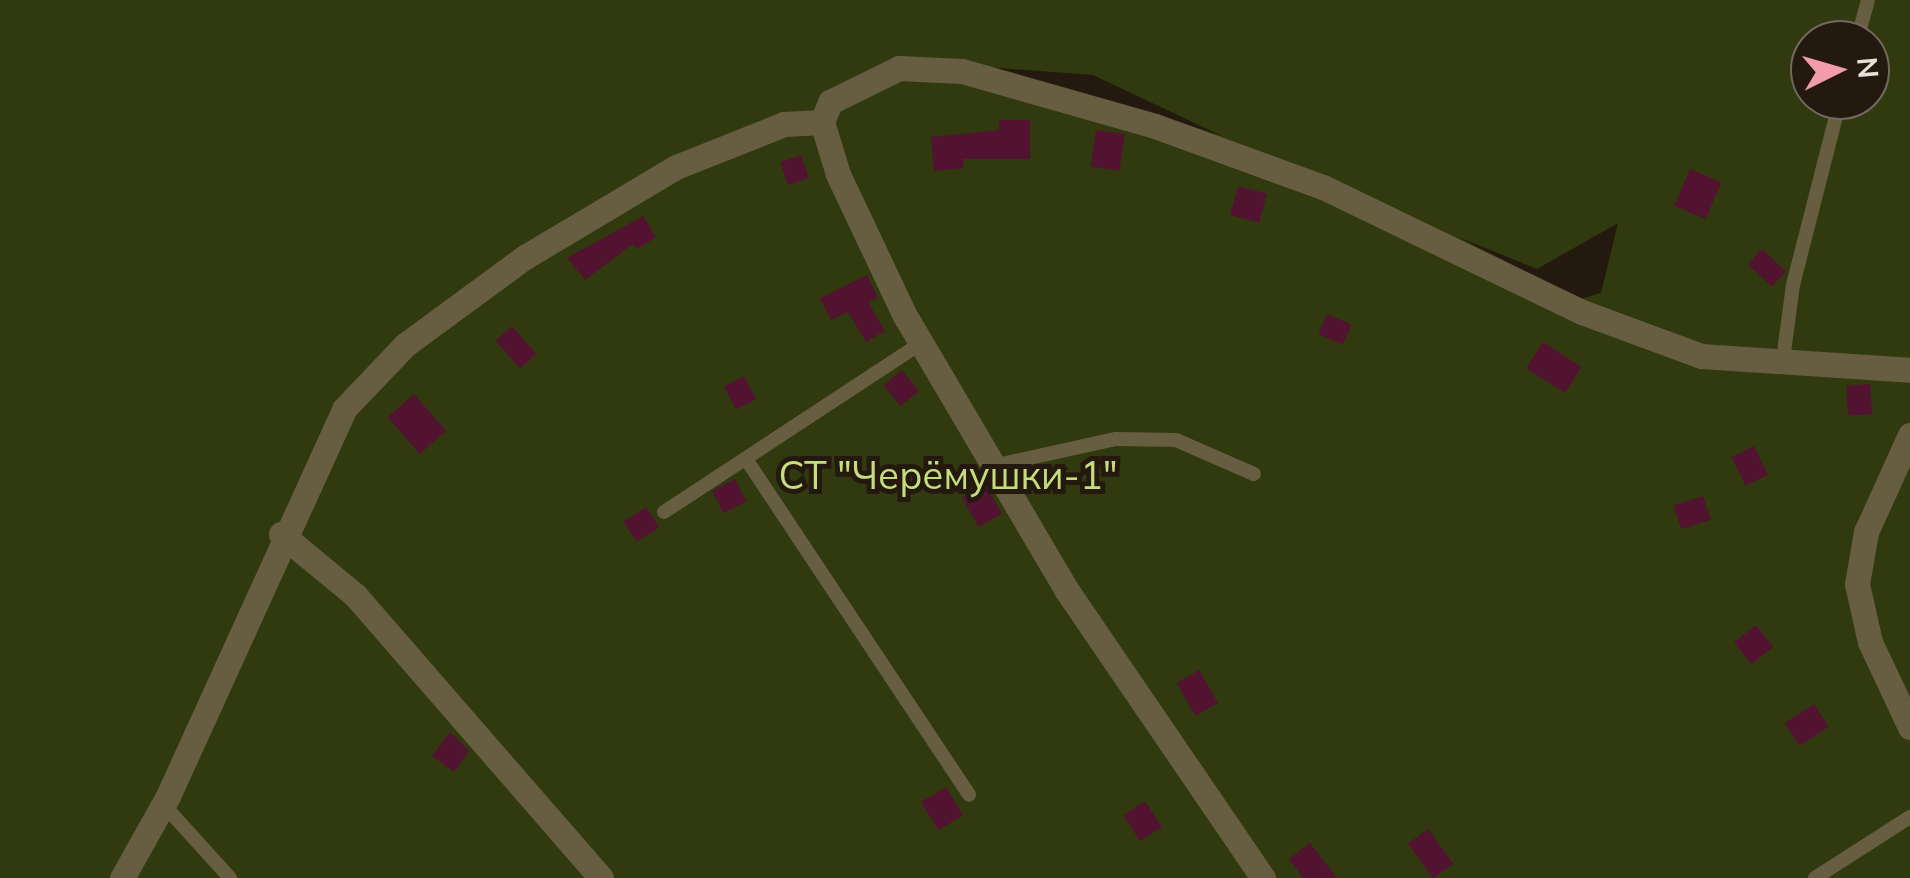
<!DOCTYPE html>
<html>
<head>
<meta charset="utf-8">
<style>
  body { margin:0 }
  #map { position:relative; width:1910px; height:878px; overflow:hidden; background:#24190f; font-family:Mulish,sans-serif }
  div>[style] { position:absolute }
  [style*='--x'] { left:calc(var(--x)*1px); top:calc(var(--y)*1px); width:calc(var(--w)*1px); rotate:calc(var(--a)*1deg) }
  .green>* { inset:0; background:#313a0f }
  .building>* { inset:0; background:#511330; transform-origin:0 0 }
  .service>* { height:14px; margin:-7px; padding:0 7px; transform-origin:7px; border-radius:7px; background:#675e42 }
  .minor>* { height:25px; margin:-12.5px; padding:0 12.5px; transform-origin:12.5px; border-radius:12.5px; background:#675e42 }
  span { translate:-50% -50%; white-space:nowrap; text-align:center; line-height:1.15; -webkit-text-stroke:10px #24190f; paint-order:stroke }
  .park-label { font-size:38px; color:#c5dd7b }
  .north { position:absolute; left:1790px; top:20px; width:100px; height:100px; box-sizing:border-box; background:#24190f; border:2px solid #72685f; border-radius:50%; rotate:85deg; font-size:28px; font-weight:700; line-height:40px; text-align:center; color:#e7dfd8 }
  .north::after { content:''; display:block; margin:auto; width:35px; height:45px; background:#f39aab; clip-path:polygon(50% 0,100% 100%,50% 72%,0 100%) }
</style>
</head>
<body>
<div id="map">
  <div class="green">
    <i style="clip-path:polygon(evenodd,0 0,1910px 0,1910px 878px,0 878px,0 0,1810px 40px,1870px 40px,1870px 100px,1810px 100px,1810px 40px,0 0,959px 65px,1093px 75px,1222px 136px,1157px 115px,959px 65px,0 0,1618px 223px,1601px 293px,1580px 299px,1456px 236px,1537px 269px,1618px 223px)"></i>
  </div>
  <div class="building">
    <i style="clip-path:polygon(999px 120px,1030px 120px,1030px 159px,963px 159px,964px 168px,934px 171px,931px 137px,999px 130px)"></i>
    <i style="left:1096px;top:130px;width:29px;height:37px;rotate:8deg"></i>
    <i style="left:801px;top:155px;width:24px;height:22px;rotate:71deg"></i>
    <i style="left:1690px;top:169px;width:34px;height:40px;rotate:23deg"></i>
    <i style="left:1238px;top:186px;width:30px;height:30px;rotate:15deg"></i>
    <i style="clip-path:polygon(643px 216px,656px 237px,637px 249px,633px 244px,585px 280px,567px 258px)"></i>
    <i style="left:1762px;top:249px;width:33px;height:21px;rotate:43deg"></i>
    <i style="clip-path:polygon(867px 275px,878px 298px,868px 302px,885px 331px,866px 342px,848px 312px,831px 320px,820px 298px)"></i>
    <i style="left:1327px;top:314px;width:27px;height:22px;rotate:24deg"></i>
    <i style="left:512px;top:326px;width:37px;height:22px;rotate:49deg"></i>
    <i style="left:1543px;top:342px;width:46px;height:31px;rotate:33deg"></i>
    <i style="left:902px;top:370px;width:27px;height:24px;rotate:51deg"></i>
    <i style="left:744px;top:376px;width:26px;height:23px;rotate:62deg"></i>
    <i style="left:1870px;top:384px;width:30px;height:24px;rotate:86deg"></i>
    <i style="left:414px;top:394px;width:49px;height:35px;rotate:49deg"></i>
    <i style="left:1754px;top:446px;width:32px;height:25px;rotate:64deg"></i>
    <i style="left:735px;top:479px;width:25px;height:26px;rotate:63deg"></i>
    <i style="left:985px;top:484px;width:34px;height:27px;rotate:60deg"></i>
    <i style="left:1703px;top:496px;width:25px;height:31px;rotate:72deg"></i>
    <i style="left:646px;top:507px;width:24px;height:27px;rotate:57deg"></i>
    <i style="left:1756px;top:625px;width:28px;height:28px;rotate:52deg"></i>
    <i style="left:1199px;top:670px;width:38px;height:26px;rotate:60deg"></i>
    <i style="left:1814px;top:704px;width:27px;height:35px;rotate:57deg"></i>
    <i style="clip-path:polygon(450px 732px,469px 751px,454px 772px,432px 756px)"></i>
    <i style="left:946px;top:787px;width:33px;height:29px;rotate:59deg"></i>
    <i style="left:1145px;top:801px;width:31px;height:26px;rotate:57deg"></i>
    <i style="left:1428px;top:829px;width:43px;height:25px;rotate:54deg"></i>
    <i style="clip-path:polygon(1310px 843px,1337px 878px,1303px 878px,1289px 859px)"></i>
  </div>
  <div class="service">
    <i style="--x:1857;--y:40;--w:41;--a:-74.6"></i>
    <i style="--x:1782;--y:367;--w:83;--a:-82.4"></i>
    <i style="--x:1793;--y:285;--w:191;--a:-75.7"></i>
    <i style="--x:746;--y:459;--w:403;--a:56.4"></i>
    <i style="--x:993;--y:466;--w:126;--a:-12.4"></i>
    <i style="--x:1116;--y:439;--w:60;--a:1"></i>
    <i style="--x:1176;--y:440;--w:85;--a:23.6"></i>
    <i style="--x:664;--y:512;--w:308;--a:-33.3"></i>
    <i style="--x:163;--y:804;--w:100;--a:47.8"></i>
    <i style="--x:1815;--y:878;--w:113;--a:-32.7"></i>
  </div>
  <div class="minor">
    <i style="--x:1910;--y:435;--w:107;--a:114.4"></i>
    <i style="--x:1866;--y:532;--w:53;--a:99.8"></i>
    <i style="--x:1857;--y:584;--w:59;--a:77.4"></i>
    <i style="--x:1870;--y:642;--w:94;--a:64.8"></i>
    <i style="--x:281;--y:534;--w:96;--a:39.5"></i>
    <i style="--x:355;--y:595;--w:375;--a:49"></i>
    <i style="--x:122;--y:878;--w:94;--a:-60.7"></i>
    <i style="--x:168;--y:796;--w:425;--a:-65.5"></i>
    <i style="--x:344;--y:409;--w:88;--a:-46.4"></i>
    <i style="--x:405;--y:345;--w:149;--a:-36.3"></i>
    <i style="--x:525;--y:257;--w:176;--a:-30.8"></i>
    <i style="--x:676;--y:167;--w:116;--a:-21.7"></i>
    <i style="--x:784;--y:124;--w:38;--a:-3"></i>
    <i style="--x:1263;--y:878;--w:350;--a:-124.3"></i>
    <i style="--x:1066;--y:589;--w:317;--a:-120.5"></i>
    <i style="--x:905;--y:316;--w:157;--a:-115.3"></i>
    <i style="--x:838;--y:174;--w:54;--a:-107.1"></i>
    <i style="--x:822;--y:122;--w:22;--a:-68"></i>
    <i style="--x:830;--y:102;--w:77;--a:-26.2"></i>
    <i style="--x:899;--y:68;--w:63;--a:2.7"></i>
    <i style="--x:962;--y:71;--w:201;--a:15.9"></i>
    <i style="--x:1155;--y:126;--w:179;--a:20"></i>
    <i style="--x:1323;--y:187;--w:288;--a:25.8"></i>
    <i style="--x:1582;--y:312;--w:127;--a:20.3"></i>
    <i style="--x:1701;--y:356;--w:209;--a:3.8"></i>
  </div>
  <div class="park-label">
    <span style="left:948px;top:476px">СТ "Черёмушки-1"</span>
  </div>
  <div class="north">N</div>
</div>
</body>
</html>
